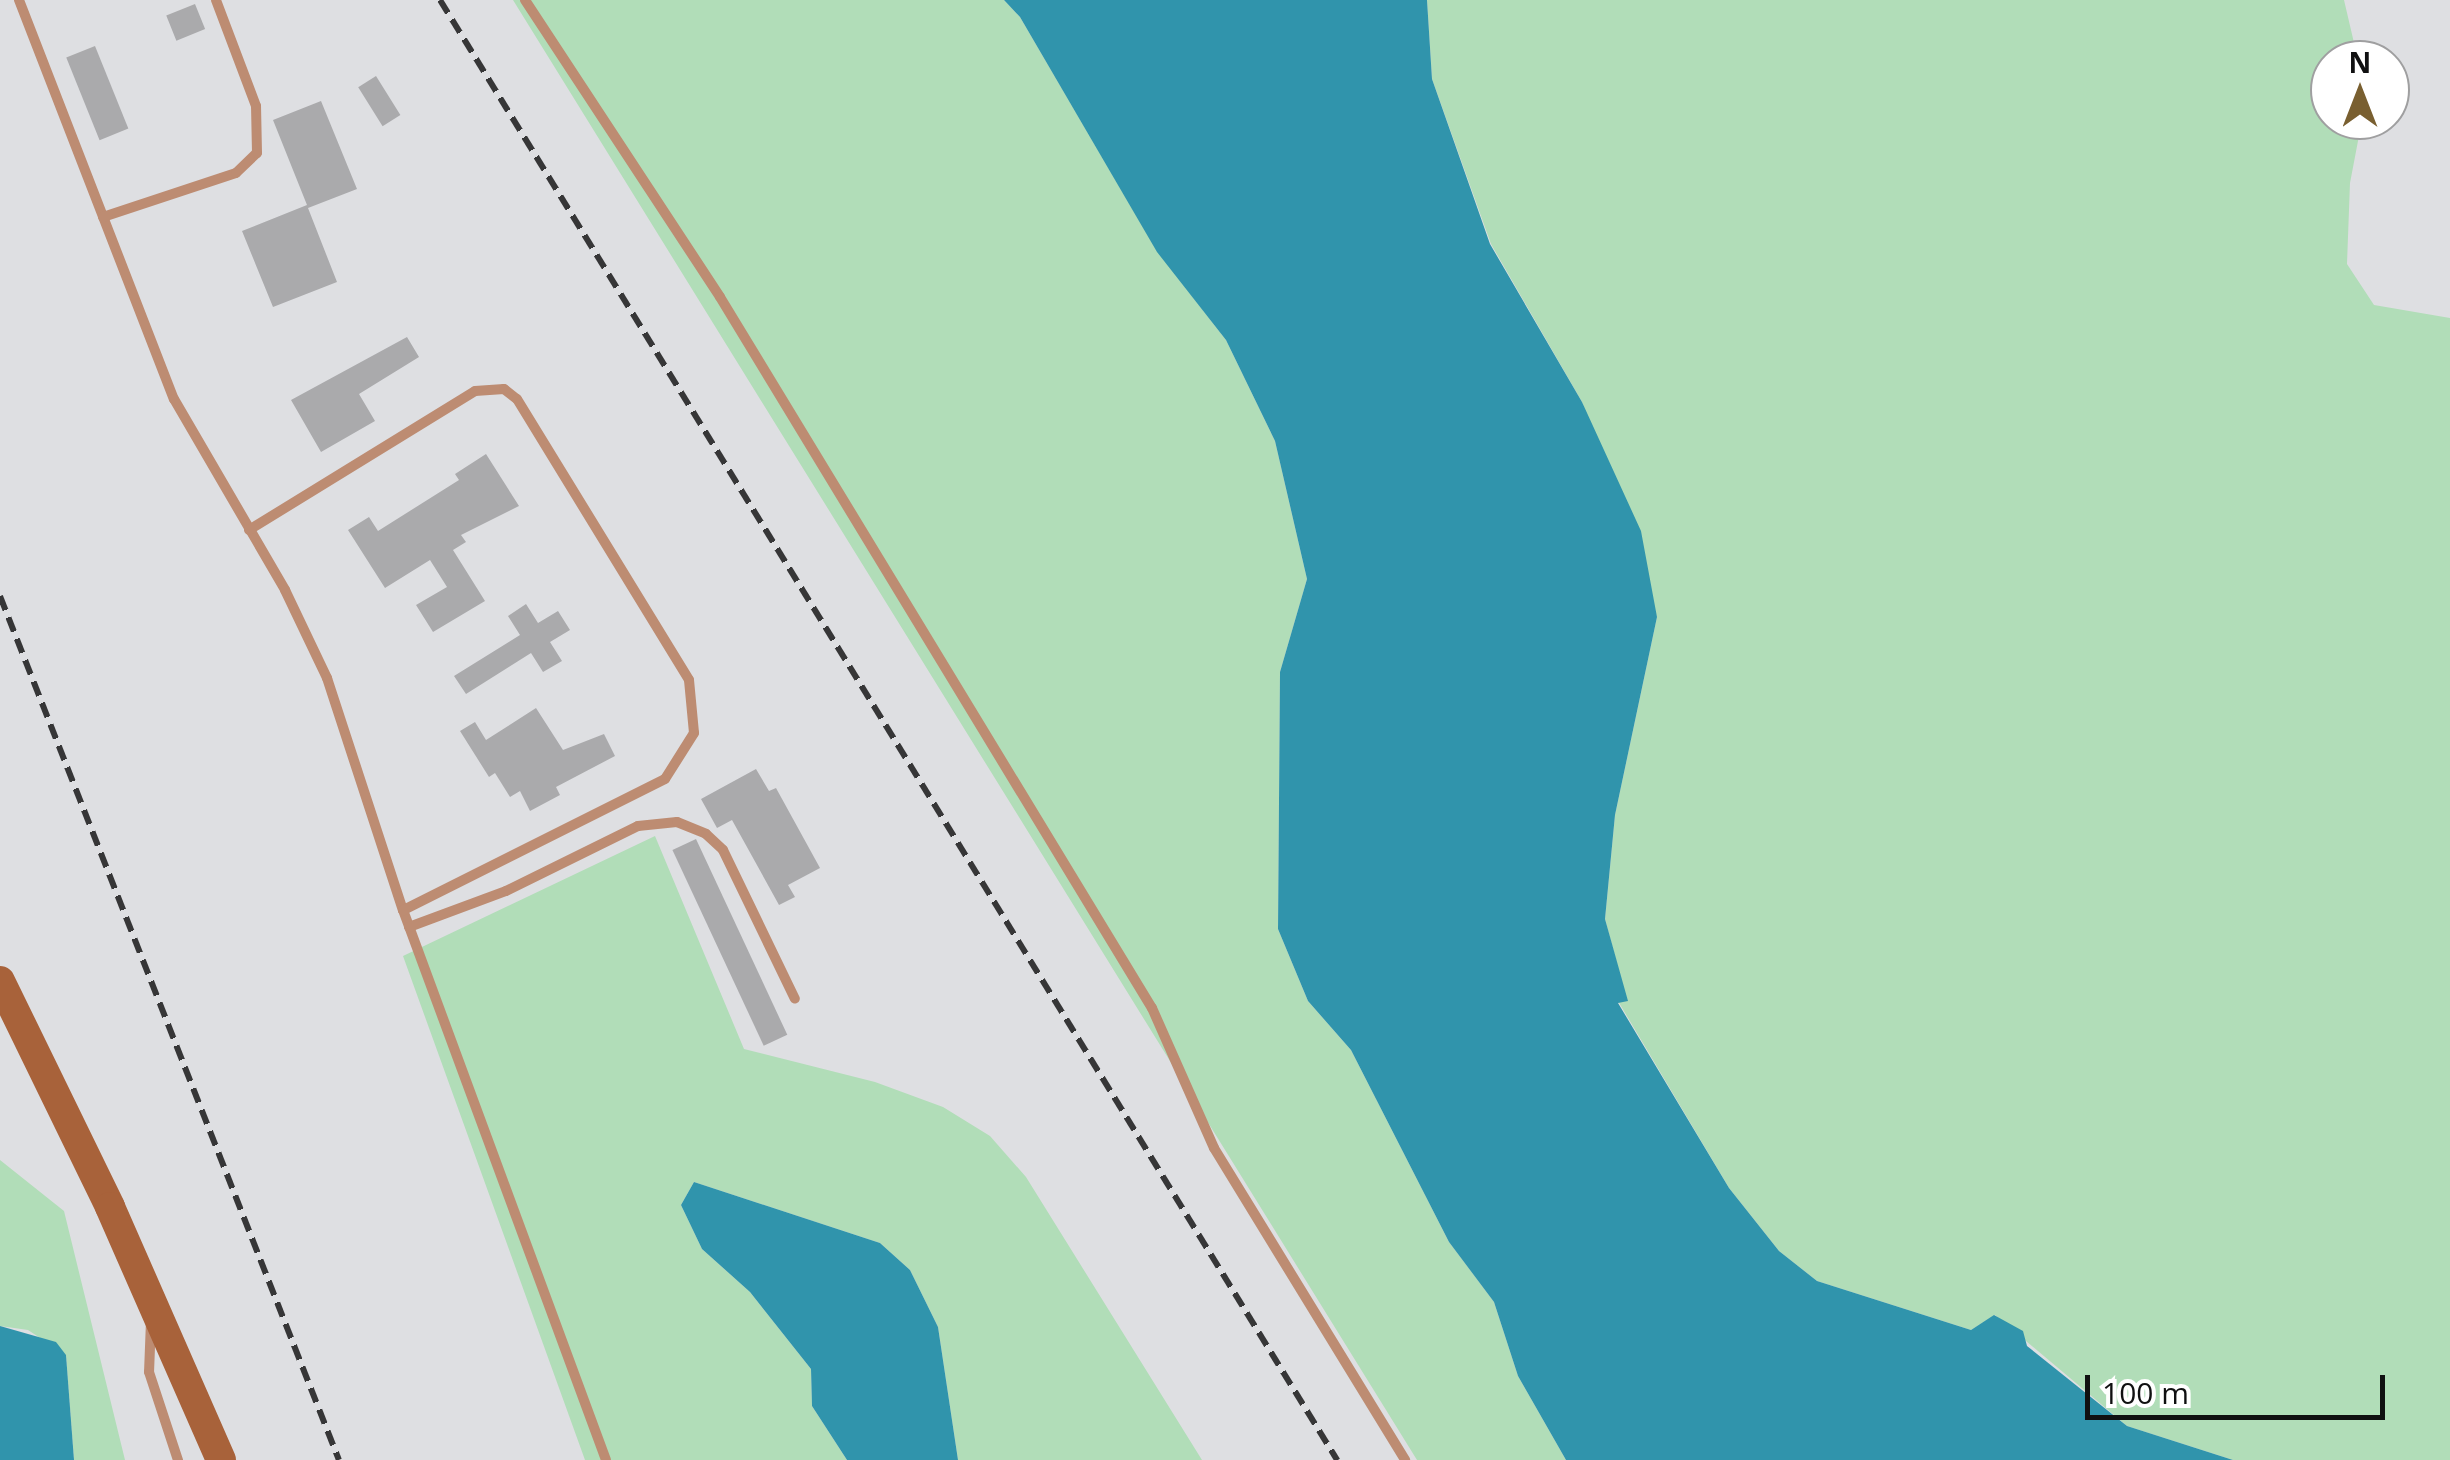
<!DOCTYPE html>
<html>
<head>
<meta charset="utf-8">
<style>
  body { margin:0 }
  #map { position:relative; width:2450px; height:1460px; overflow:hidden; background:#dedfe2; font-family:"Open Sans",sans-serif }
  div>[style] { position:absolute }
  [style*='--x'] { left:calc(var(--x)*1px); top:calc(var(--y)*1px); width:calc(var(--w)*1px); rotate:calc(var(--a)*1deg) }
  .green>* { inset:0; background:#b1ddb8 }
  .water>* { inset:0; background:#3094ac }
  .building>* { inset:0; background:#aaaaac; transform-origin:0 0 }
  .lane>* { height:10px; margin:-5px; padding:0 5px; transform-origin:5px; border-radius:5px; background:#bd8c72 }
  .secondary>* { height:30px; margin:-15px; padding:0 15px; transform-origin:15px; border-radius:15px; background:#a8623a }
  .rail>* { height:6px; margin-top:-3px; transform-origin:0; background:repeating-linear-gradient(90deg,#363637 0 15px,transparent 0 23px) }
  span { translate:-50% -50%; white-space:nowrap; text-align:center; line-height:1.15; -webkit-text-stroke:8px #fff; paint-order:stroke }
  .north { position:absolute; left:2310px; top:40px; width:100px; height:100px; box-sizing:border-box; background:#fff; border:2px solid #9f9fa0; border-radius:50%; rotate:0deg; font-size:28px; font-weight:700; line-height:40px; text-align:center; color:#101011 }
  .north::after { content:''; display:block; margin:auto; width:35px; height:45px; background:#795f30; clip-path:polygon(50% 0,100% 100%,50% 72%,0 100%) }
  .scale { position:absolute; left:2085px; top:1375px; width:300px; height:45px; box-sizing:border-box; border:5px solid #101011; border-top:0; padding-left:12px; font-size:30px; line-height:35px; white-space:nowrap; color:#101011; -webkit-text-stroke:8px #fff; paint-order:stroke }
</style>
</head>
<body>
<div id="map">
  <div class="green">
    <i style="clip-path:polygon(513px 0,1004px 0,1020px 17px,1157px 251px,1226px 340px,1275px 441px,1307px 579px,1280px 672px,1278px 929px,1308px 1001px,1351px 1050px,1449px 1242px,1494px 1302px,1518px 1376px,1566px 1460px,1417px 1460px)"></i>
    <i style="clip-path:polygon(1427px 0,2344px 0,2358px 60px,2330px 60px,2330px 120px,2362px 120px,2350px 183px,2347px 264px,2374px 305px,2450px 318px,2450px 1460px,2233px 1460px,2127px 1426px,1995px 1315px,1971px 1330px,1817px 1281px,1779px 1251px,1729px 1188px,1618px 1001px,1627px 1001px,1605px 919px,1615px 815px,1657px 617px,1582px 402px,1491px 244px,1432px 79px)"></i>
    <i style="clip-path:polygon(655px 836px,744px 1049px,875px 1082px,943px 1107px,990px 1136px,1026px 1177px,1202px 1460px,958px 1460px,938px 1327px,910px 1270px,880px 1243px,694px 1182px,681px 1205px,702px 1249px,750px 1292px,811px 1369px,812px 1406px,847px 1460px,585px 1460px,403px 956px)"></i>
    <i style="clip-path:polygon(0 1160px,64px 1211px,125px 1460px,74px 1460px,66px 1355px,28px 1330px,0 1326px)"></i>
  </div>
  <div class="water">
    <i style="clip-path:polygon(1004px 0,1427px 0,1432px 79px,1490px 244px,1582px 402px,1641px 531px,1657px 617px,1615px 815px,1605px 919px,1628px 1001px,1618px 1003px,1729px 1188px,1779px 1251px,1817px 1281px,1971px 1330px,1994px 1315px,2023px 1331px,2027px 1346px,2127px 1426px,2233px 1460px,1566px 1460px,1518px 1376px,1494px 1302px,1449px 1242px,1351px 1050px,1308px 1001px,1278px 929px,1280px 672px,1307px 579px,1275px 441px,1226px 340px,1157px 252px,1020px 17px)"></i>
    <i style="clip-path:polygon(694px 1182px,880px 1243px,910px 1270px,938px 1327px,958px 1460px,847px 1460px,812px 1406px,811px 1369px,750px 1292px,702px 1249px,681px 1205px)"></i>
    <i style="clip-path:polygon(0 1326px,56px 1342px,66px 1355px,74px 1460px,0 1460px)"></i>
  </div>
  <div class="building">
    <i style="left:195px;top:4px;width:27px;height:31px;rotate:68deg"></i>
    <i style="left:95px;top:46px;width:89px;height:31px;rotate:68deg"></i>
    <i style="left:376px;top:76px;width:46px;height:21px;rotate:58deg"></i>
    <i style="clip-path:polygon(321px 101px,357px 189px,308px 208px,337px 282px,273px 307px,242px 231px,307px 205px,273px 120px)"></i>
    <i style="clip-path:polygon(407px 337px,419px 357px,359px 394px,375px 421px,321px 452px,291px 400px)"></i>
    <i style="clip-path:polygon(486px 454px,519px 506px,461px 535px,466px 542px,453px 550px,485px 601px,433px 632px,416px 605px,447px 587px,430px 560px,385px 588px,348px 530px,369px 517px,378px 531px,459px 480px,455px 474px)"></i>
    <i style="clip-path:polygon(526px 604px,538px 623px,558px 611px,570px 630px,550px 642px,562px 661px,543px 672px,531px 653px,466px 694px,454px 676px,520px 635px,508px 616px)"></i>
    <i style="clip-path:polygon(536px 708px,563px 750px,604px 734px,615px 756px,556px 787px,560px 795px,530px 811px,520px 791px,510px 797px,495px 773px,489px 777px,460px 731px,475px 722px,486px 740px)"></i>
    <i style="clip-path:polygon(756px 769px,769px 791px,776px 788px,820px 868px,788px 885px,795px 897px,779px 905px,732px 820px,717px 828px,701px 799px)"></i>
    <i style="left:696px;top:839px;width:216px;height:26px;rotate:65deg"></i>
  </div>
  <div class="lane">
    <i style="--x:19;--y:0;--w:428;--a:68.8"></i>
    <i style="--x:174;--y:399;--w:221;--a:59.8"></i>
    <i style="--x:285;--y:590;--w:98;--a:64.5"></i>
    <i style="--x:327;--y:678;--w:244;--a:71.9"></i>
    <i style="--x:403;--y:910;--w:586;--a:69.74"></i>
    <i style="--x:525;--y:0;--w:355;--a:56.7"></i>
    <i style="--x:720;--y:297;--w:832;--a:58.72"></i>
    <i style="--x:1152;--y:1008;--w:153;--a:66.1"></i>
    <i style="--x:1214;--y:1148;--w:366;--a:58.5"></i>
    <i style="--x:103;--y:217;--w:140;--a:-18.3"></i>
    <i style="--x:236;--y:173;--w:29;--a:-44"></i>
    <i style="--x:257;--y:153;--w:47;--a:-91.2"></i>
    <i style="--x:256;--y:106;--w:113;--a:-110.7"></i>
    <i style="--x:249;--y:530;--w:265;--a:-31.6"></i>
    <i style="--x:475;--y:391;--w:29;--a:-4"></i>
    <i style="--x:504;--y:389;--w:16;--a:38"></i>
    <i style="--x:517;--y:399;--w:329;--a:58.5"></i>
    <i style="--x:689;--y:680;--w:53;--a:84.6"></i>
    <i style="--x:694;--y:733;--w:54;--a:122.2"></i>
    <i style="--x:665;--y:779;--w:293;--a:153.4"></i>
    <i style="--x:409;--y:927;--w:103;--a:-20.4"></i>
    <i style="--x:506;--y:891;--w:147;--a:-26.2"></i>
    <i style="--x:638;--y:826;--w:39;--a:-6"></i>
    <i style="--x:677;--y:822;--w:31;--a:22"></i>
    <i style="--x:706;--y:834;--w:23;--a:43"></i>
    <i style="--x:723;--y:850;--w:165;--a:64.2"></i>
    <i style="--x:151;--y:1321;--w:51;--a:92.2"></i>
    <i style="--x:149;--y:1372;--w:93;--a:71.8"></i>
  </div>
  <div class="secondary">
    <i style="--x:0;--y:981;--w:251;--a:64"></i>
    <i style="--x:110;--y:1207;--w:276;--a:66.3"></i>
  </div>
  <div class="rail">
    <i style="--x:440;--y:0;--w:1714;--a:58.43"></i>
    <i style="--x:0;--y:596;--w:928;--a:68.58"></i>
  </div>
  <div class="north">N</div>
  <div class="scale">100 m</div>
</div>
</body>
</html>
